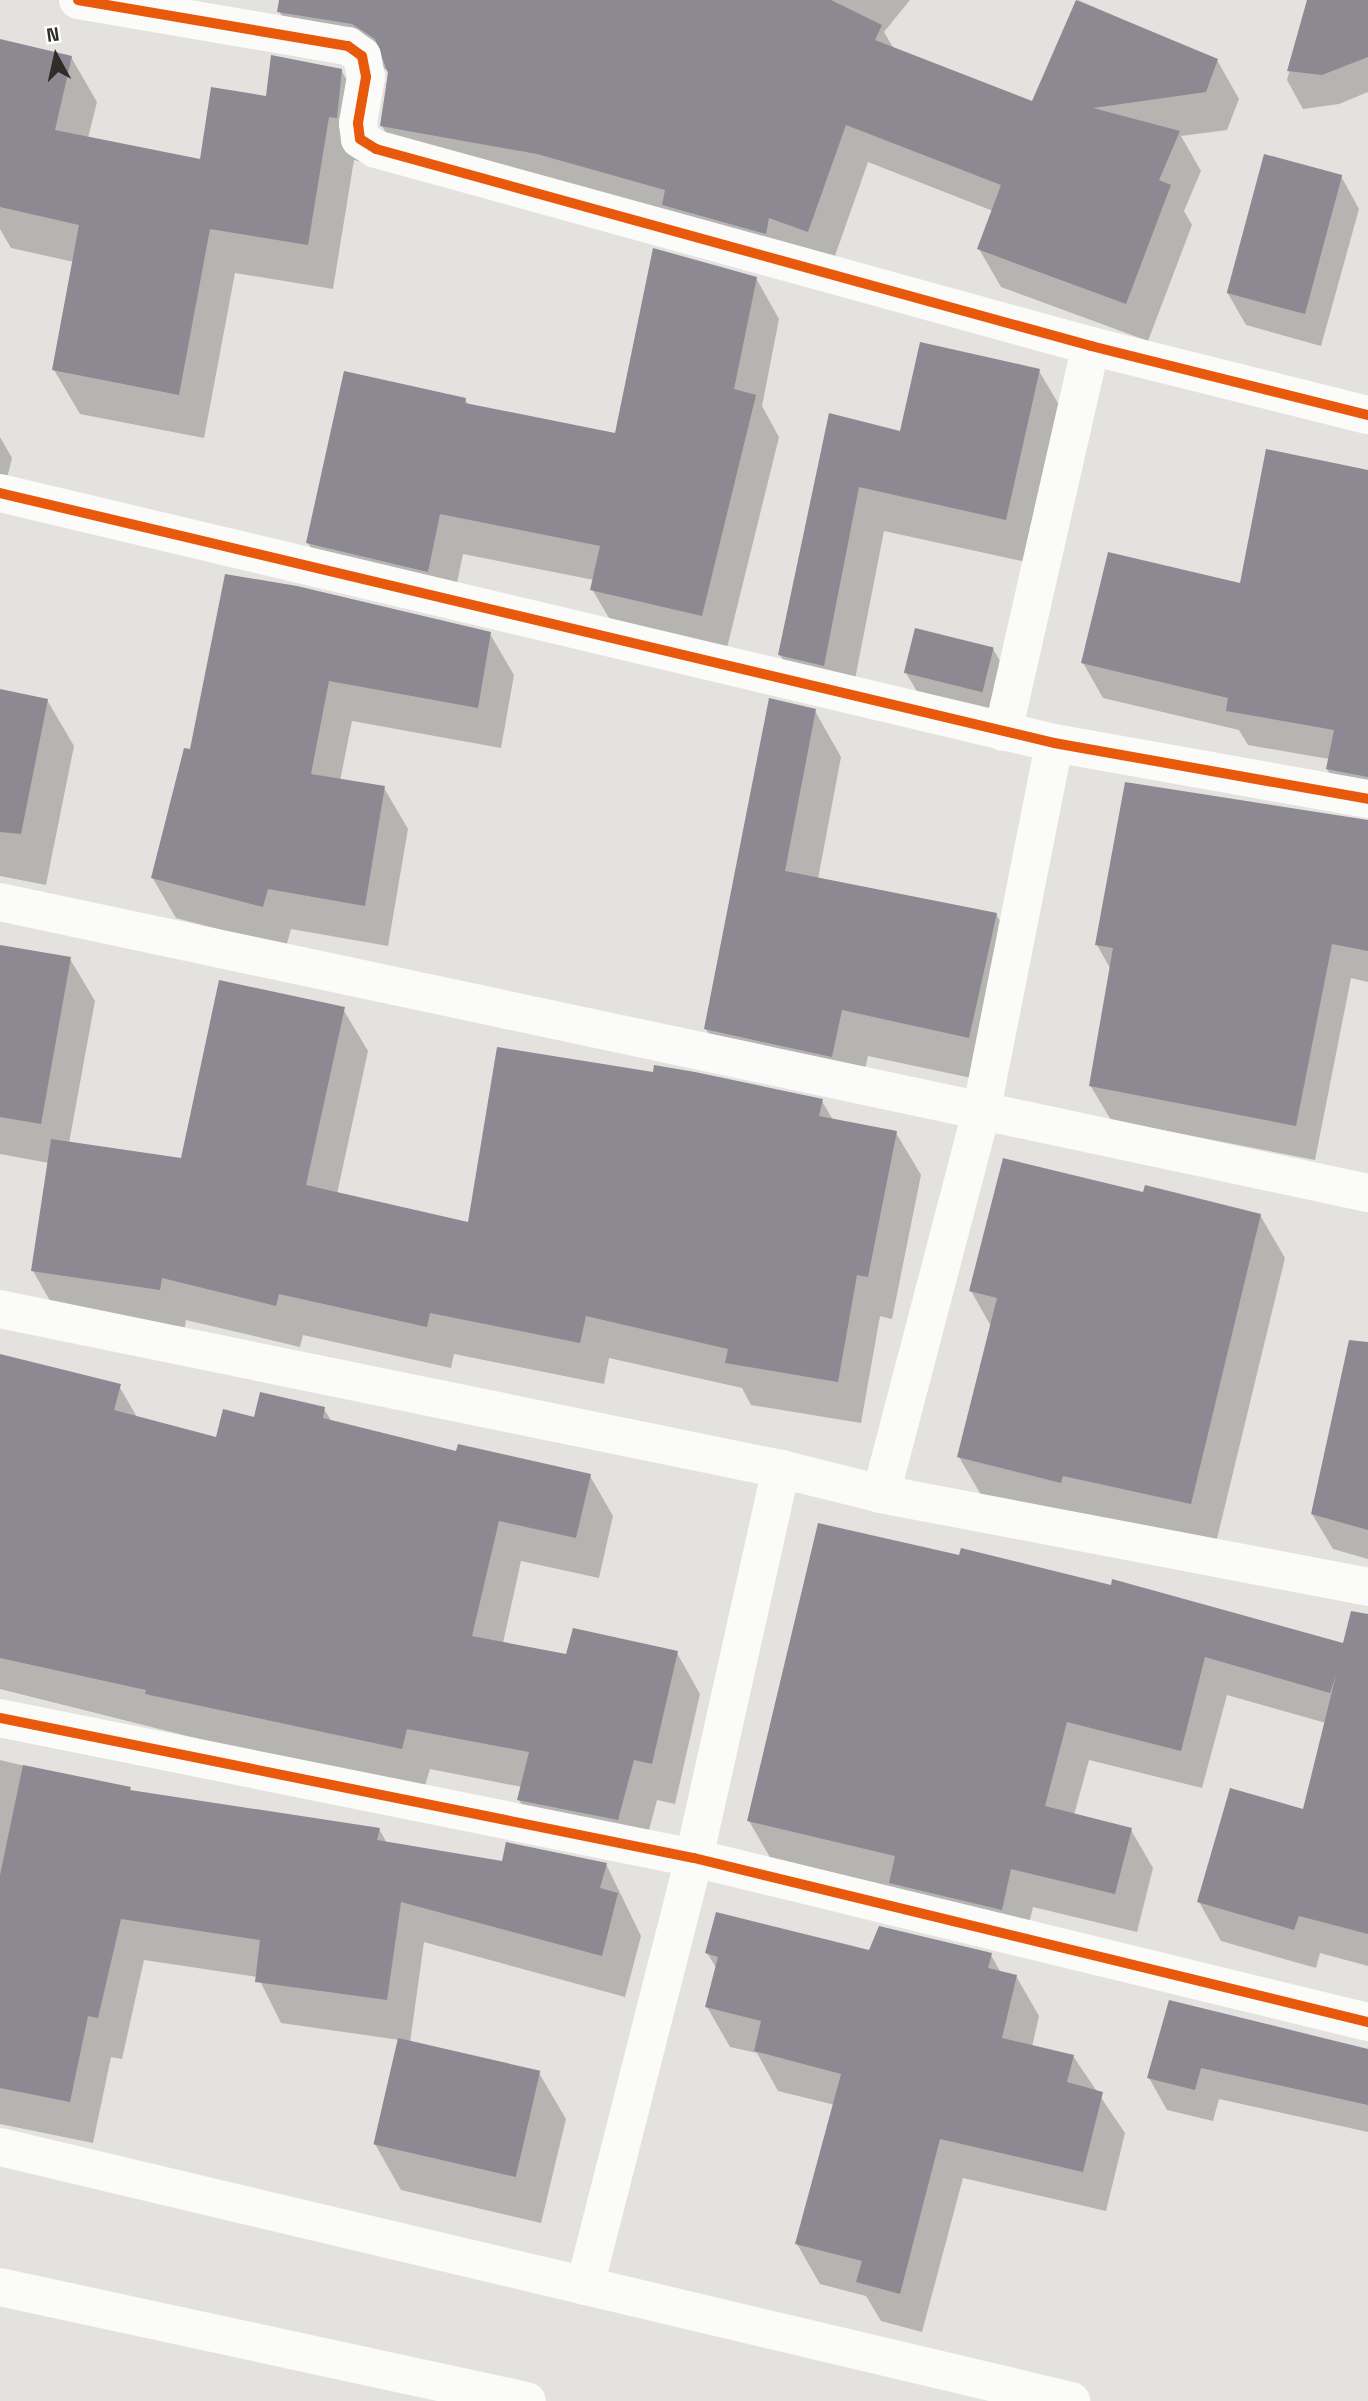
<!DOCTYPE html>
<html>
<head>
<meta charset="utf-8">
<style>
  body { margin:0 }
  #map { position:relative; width:1368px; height:2401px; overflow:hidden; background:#e4e2de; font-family:"Space Grotesk",sans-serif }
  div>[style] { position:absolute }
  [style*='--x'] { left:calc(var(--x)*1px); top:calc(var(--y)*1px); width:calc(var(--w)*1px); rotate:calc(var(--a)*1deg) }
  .shadow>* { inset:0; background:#0003 }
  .building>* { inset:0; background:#8c8993; transform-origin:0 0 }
  .street>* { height:38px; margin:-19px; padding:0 19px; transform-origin:19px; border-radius:19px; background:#fbfbfa }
  .cycleway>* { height:10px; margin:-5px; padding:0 5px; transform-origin:5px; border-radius:5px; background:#e8590c }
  span { translate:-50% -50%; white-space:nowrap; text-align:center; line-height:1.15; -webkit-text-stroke:7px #fff; paint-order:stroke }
  .north { position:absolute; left:21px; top:21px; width:70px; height:70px; -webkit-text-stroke:5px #fff; paint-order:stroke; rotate:352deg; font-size:19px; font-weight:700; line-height:28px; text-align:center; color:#2e2d2a }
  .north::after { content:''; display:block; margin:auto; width:24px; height:32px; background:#2e2d2a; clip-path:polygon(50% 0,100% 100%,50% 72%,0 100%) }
</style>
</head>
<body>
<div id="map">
  <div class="shadow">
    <i style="clip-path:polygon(280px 0,910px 0,884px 32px,894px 49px,1033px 104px,1078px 0,1217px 60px,1239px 99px,1227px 130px,1181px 136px,1201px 171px,1184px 211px,1192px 225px,1148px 341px,1001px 287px,979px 249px,993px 211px,868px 162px,830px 270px,405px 164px,382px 126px,388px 71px,375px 63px,301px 50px,279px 11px)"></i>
    <i style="clip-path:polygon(1309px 0,1368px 0,1368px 92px,1339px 104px,1303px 109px,1287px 80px)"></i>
    <i style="clip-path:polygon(0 41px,71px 57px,97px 102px,88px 138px,201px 161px,268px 98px,341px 70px,367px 115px,362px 162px,354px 160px,333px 289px,235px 273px,204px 438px,80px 414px,54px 370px,74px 262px,11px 248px,0 229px)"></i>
    <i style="clip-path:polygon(1341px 176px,1359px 209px,1321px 346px,1246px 325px,1227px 292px)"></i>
    <i style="clip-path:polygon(756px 278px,779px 319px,762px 406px,779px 437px,725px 656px,616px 630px,592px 589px,594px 580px,463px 554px,451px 612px,332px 584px,308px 543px,465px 399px,469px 406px,617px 436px)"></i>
    <i style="clip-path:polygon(1039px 371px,1065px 415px,1031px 563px,884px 531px,849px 710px,806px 699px,780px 655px,831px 415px,902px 433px)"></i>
    <i style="clip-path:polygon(0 437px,12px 458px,0 507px)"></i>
    <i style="clip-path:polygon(1368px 484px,1368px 808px,1347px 804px,1327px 769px,1329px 759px,1248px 745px,1239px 730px,1103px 698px,1083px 663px,1241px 585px)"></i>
    <i style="clip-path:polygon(227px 576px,490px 634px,514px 675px,501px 748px,352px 721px,340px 781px,384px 788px,408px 829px,388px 946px,291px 929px,286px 947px,176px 918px,152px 877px,191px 752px)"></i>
    <i style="clip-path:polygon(993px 649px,1012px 681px,1001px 723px,925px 705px,906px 673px)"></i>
    <i style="clip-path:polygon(0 691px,47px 700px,74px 746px,46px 885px,0 876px)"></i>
    <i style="clip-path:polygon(815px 711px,841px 757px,818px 879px,996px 914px,1022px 960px,995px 1083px,868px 1056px,858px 1102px,732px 1075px,706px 1029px)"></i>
    <i style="clip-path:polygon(1368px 822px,1368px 982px,1351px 978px,1315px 1160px,1111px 1120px,1090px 1085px,1111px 970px,1097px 945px)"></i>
    <i style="clip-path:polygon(0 946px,70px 959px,95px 1001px,69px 1143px,182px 1160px,343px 1009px,368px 1051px,337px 1194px,470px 1224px,822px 1101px,833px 1120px,896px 1133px,921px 1175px,892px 1319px,880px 1316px,861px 1423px,751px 1405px,742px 1388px,609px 1358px,604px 1384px,454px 1354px,451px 1368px,303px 1335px,300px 1347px,186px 1320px,184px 1332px,57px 1313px,33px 1271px,49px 1163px,0 1154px)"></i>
    <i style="clip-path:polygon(1145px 1194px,1260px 1215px,1285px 1258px,1215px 1547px,984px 1500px,959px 1457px,992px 1328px,971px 1291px)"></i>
    <i style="clip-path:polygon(0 1357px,119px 1386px,137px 1417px,217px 1439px,256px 1419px,324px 1409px,332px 1422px,458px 1454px,590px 1476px,613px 1516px,599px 1578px,521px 1561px,503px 1643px,568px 1656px,677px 1653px,700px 1694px,675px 1804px,657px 1800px,641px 1860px,542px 1840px,519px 1800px,522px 1787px,430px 1769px,424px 1789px,283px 1760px,0 1689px)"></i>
    <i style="clip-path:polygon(1368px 1418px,1368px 1559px,1333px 1549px,1312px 1514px)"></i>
    <i style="clip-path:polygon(819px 1525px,1368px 1653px,1368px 1966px,1320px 1953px,1316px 1968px,1221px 1941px,1199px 1902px,1305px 1811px,1326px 1723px,1227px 1695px,1202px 1788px,1089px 1760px,1074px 1815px,1131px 1830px,1153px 1868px,1137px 1932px,1033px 1907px,1023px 1948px,771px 1859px,749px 1821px)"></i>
    <i style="clip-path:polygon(0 1760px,132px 1792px,379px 1829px,387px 1843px,503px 1863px,606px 1864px,641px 1936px,625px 1997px,424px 1942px,410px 2043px,539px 2073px,566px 2119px,541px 2223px,401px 2190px,375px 2144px,400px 2040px,281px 2023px,258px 1977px,144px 1960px,122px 2059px,111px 2057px,93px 2143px,0 2124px)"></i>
    <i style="clip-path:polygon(707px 1953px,991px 1955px,1001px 1973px,1016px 1976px,1039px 2016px,1032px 2047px,1073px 2056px,1125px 2133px,1106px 2211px,963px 2178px,922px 2332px,881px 2321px,866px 2296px,820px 2284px,797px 2244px,835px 2105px,778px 2091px,757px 2053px,730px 2047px,707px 2007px,717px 1969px)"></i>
    <i style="clip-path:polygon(1215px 2017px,1368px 2050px,1368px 2132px,1219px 2099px,1213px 2121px,1167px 2110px,1149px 2078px)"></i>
  </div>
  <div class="building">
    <i style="clip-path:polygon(279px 0,831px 0,882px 25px,875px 40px,1032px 101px,1076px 0,1218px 59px,1206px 92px,1093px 108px,1180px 131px,1159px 180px,1171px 185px,1126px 304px,977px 249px,1001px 185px,846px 125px,808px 232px,769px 218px,766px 234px,662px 205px,665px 190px,537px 154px,380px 126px,388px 73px,375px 39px,352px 24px,277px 12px)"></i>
    <i style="clip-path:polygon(1307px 0,1368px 0,1368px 57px,1322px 75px,1287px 71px)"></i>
    <i style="clip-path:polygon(0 39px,72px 56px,55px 130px,200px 159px,211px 87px,266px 96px,271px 55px,342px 69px,337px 118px,329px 117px,308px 245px,210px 229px,179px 395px,52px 370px,79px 225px,0 207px)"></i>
    <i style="left:1264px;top:154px;width:81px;height:144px;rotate:15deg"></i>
    <i style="clip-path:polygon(653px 248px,757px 277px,734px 389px,756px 395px,702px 616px,590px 590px,600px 546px,440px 514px,428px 572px,306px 543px,344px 371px,466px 398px,465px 403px,615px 433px)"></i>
    <i style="clip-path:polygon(920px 342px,1040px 369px,1006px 520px,859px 487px,824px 666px,778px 655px,829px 413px,900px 431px)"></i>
    <i style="clip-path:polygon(1266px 449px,1368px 470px,1368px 777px,1326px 769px,1334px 730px,1226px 711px,1228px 698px,1081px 663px,1108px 552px,1240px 583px)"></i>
    <i style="clip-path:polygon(225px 574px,297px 586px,491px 632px,478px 708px,329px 681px,311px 774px,385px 786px,365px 906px,268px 889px,263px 907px,151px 878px,184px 748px,190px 749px)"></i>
    <i style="left:915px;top:628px;width:81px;height:46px;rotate:14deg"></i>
    <i style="clip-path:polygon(0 689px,48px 699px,21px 834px,0 832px)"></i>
    <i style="clip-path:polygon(769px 698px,816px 709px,785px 871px,997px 913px,969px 1038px,842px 1010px,832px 1057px,704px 1029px)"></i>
    <i style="clip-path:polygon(1125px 782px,1368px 820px,1368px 951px,1332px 944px,1296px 1126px,1089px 1086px,1113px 948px,1095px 945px)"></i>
    <i style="clip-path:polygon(0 945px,71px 957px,41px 1124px,0 1117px)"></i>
    <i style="clip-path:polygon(219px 980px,345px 1007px,306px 1185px,468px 1222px,497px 1047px,653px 1072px,654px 1065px,695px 1072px,823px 1099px,819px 1116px,897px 1131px,868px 1277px,857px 1275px,838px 1382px,725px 1363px,728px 1349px,586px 1316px,580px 1343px,430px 1313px,427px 1327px,279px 1294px,276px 1306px,162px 1278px,160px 1290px,31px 1271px,51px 1139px,181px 1158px)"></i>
    <i style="clip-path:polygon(1003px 1158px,1143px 1192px,1145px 1185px,1261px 1214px,1191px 1504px,1063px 1476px,1061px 1483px,957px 1457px,997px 1298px,969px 1291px)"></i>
    <i style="clip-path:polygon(1349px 1340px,1368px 1342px,1368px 1530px,1311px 1514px)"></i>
    <i style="clip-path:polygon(0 1354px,121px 1384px,114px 1410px,216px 1437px,223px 1409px,254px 1417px,260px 1392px,325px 1407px,323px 1418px,456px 1451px,458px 1444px,591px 1474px,576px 1538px,499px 1521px,472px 1636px,566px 1654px,573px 1628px,678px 1651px,652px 1764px,634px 1760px,618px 1820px,517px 1800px,529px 1752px,407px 1729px,402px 1749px,145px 1694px,146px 1690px,0 1658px)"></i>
    <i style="clip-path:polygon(818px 1523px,959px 1555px,961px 1548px,1111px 1585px,1112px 1579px,1343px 1643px,1351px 1611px,1368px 1614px,1368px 1934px,1299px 1916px,1294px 1930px,1197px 1902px,1230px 1788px,1303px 1809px,1336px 1675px,1330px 1693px,1205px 1657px,1181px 1751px,1067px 1722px,1045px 1806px,1132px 1828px,1115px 1894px,1011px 1869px,1002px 1910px,889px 1883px,895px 1856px,747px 1821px)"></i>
    <i style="clip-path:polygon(23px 1765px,131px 1787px,130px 1790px,380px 1828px,377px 1840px,502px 1861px,506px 1842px,607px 1863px,600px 1888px,618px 1893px,602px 1956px,401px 1902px,387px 2000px,255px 1982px,260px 1940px,121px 1919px,98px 2018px,88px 2016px,70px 2102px,0 2088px,0 1875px)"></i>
    <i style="clip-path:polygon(716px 1912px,869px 1950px,879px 1926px,992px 1953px,988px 1968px,1017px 1975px,1002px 2038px,1074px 2055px,1067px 2082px,1103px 2092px,1083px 2172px,940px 2139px,900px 2294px,856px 2282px,862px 2261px,795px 2244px,841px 2074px,754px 2051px,761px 2021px,705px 2007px,718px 1957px,705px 1953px)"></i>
    <i style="clip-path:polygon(1169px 2000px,1368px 2049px,1368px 2105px,1201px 2068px,1195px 2090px,1147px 2078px)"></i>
    <i style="left:398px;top:2038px;width:146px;height:109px;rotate:13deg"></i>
  </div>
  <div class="street">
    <i style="--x:78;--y:0;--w:274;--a:9.7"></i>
    <i style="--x:348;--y:46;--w:17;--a:36"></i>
    <i style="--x:362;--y:56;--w:21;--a:79"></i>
    <i style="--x:366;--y:77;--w:47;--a:99.9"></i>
    <i style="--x:358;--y:123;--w:16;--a:83"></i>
    <i style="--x:360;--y:139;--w:19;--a:32"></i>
    <i style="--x:376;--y:149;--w:742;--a:15.4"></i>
    <i style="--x:1091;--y:346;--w:285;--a:14"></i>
    <i style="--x:0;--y:493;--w:1083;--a:13.34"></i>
    <i style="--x:1054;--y:743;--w:319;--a:10.1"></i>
    <i style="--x:1003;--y:732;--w:396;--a:-77.2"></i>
    <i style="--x:0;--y:902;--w:1399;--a:12.01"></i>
    <i style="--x:0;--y:1309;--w:797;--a:11.58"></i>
    <i style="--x:781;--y:1469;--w:103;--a:14"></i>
    <i style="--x:881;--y:1494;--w:496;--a:10.8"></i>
    <i style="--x:881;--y:1494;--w:399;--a:-75.3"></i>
    <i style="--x:982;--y:1108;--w:372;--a:-78.8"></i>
    <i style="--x:0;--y:1718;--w:708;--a:11.41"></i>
    <i style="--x:694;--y:1858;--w:694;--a:13.68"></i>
    <i style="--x:0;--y:2147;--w:1101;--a:13.34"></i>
    <i style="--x:585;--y:2286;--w:442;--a:-75.7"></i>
    <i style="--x:694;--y:1858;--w:399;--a:-77.4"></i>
    <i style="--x:0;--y:2287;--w:539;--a:12.21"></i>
  </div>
  <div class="cycleway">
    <i style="--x:78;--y:0;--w:274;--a:9.7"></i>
    <i style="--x:348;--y:46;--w:17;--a:36"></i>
    <i style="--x:362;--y:56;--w:21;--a:79"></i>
    <i style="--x:366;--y:77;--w:47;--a:99.9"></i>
    <i style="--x:358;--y:123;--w:16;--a:83"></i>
    <i style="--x:360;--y:139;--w:19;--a:32"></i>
    <i style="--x:376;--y:149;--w:742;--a:15.4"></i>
    <i style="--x:1091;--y:346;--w:285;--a:14"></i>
    <i style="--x:0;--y:493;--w:1083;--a:13.34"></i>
    <i style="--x:1054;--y:743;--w:319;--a:10.1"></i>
    <i style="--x:0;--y:1718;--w:708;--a:11.41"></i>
    <i style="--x:694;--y:1858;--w:694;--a:13.68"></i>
  </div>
  <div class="north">N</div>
</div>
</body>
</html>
